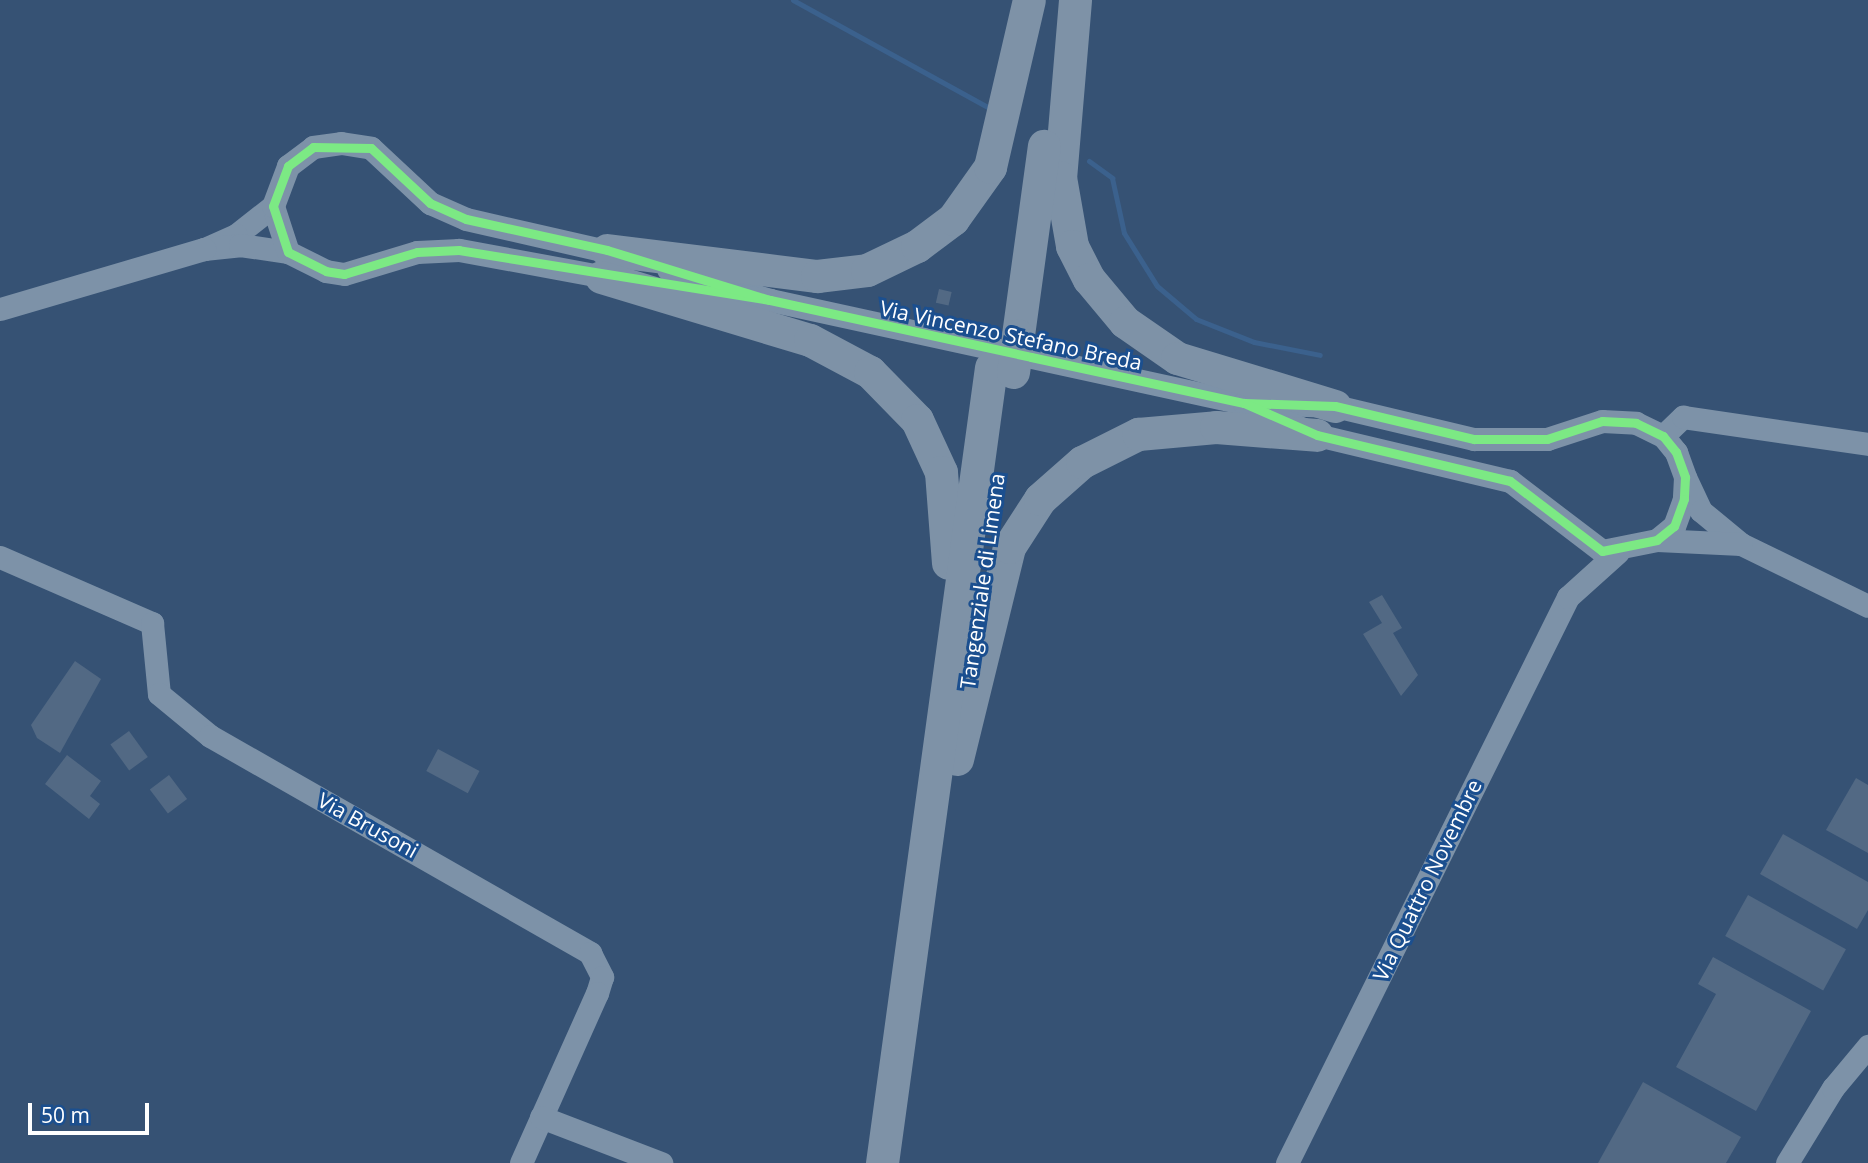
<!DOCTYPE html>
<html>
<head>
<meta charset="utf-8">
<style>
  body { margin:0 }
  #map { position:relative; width:1868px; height:1163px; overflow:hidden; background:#365274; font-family:"Open Sans",sans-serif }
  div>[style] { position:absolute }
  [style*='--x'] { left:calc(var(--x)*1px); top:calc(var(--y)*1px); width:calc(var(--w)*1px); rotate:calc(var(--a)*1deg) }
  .stream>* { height:5px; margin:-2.5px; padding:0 2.5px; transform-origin:2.5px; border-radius:2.5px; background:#3b618d }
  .building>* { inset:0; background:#526984; transform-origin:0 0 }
  .minor>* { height:23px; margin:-11.5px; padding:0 11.5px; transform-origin:11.5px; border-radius:11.5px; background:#7d92a8 }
  .highway>* { height:33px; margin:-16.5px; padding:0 16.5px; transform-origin:16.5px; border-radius:16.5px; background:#7e92a7 }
  .highway-bridge>* { height:33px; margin:-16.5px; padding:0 16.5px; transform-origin:16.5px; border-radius:16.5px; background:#7e92a7 }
  .cycleway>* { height:9px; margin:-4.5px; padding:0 4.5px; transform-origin:4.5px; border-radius:4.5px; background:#7ce984 }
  span { translate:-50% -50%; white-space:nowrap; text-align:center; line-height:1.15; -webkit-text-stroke:6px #1b4f8f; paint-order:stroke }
  .street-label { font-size:21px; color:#fff }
  .scale { position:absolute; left:28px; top:1103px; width:121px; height:32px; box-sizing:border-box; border:4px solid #fff; border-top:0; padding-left:9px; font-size:21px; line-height:24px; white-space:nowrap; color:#fff; -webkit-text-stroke:5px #1b4f8f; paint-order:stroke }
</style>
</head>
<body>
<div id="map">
  <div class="stream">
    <i style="--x:793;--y:0;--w:222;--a:28.8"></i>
    <i style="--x:1089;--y:161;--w:29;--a:36"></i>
    <i style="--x:1112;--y:178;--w:56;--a:77.7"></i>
    <i style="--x:1124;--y:233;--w:62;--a:58.1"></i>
    <i style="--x:1157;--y:286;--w:51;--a:40.2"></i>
    <i style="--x:1196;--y:319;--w:62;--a:21.6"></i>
    <i style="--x:1254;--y:342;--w:67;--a:11.1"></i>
  </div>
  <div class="building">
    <i style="left:939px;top:289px;width:13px;height:14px;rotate:13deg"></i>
    <i style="clip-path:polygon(1382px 595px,1402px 628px,1393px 633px,1418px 675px,1401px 696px,1363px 634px,1382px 623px,1369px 602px)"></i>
    <i style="clip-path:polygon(75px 661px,101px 679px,60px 753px,37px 738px,31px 725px)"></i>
    <i style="left:129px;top:731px;width:32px;height:23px;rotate:54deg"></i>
    <i style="left:438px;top:749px;width:47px;height:25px;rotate:28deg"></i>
    <i style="clip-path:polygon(67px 755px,101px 781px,90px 796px,100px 804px,89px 819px,45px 784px)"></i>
    <i style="left:169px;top:775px;width:30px;height:24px;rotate:53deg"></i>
    <i style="clip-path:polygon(1856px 778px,1868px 785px,1868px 853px,1826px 830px)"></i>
    <i style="clip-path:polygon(1783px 834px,1868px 882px,1868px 910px,1857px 929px,1760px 874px)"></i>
    <i style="left:1748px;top:895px;width:112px;height:47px;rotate:29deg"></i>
    <i style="clip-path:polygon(1713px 957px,1811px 1011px,1756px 1111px,1676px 1067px,1716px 994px,1698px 984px)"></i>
    <i style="clip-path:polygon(1643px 1082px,1741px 1137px,1726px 1163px,1598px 1163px)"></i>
  </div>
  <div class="minor">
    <i style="--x:273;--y:206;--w:47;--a:141.9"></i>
    <i style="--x:236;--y:235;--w:35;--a:156"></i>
    <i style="--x:204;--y:249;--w:36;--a:-6"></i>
    <i style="--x:240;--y:245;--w:49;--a:8.3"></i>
    <i style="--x:668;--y:269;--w:107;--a:16.9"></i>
    <i style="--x:770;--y:300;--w:485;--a:12.3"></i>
    <i style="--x:1244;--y:403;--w:91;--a:1.9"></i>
    <i style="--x:1335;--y:406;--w:143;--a:13.4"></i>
    <i style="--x:1474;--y:439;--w:73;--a:0"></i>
    <i style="--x:1547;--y:439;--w:58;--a:-18.1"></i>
    <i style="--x:1602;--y:421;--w:34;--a:3"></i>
    <i style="--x:1636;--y:423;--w:30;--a:26"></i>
    <i style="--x:1663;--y:436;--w:21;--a:51"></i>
    <i style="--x:1676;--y:452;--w:27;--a:70"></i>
    <i style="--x:1685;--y:477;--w:22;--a:93"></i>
    <i style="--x:1684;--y:499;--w:29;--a:110"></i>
    <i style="--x:1674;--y:526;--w:22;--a:141"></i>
    <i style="--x:1657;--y:540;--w:56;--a:168.7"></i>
    <i style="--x:1602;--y:551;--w:116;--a:-142.7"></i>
    <i style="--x:1510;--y:481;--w:198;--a:-166.6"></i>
    <i style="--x:1317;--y:435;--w:80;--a:-156.3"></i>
    <i style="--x:616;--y:279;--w:160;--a:-169.5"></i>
    <i style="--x:459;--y:250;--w:42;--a:177.3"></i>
    <i style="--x:417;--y:252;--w:76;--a:163.2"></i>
    <i style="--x:344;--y:274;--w:18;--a:-171"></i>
    <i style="--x:326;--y:271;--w:42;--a:-153.4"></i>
    <i style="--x:288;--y:252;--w:48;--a:-108.1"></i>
    <i style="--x:273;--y:206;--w:43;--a:-69.4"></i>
    <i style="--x:288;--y:166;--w:31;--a:-37"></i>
    <i style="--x:313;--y:147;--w:28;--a:-8"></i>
    <i style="--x:341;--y:143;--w:30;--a:9"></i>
    <i style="--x:371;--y:148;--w:81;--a:43"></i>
    <i style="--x:430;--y:203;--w:39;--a:24"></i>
    <i style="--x:466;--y:219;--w:157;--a:12.9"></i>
    <i style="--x:675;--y:287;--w:96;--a:7.8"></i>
    <i style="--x:0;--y:309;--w:213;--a:-16.4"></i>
    <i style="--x:1663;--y:436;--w:28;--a:-44"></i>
    <i style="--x:1683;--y:417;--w:187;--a:8.3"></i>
    <i style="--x:1686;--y:479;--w:35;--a:65"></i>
    <i style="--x:1701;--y:511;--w:52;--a:39.5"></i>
    <i style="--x:1741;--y:544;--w:141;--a:26"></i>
    <i style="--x:1657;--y:540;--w:84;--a:2.7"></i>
    <i style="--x:0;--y:557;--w:166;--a:23.5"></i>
    <i style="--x:152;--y:623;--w:71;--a:84.4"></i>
    <i style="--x:159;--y:694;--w:66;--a:39.5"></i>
    <i style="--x:210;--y:736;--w:438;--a:29.7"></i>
    <i style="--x:590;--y:953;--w:27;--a:63"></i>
    <i style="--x:602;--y:977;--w:17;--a:107"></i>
    <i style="--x:597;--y:993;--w:186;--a:114.1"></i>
    <i style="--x:541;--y:1117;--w:129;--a:21"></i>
    <i style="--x:1287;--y:1163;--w:632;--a:-63.6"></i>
    <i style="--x:1568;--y:597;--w:67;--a:-42"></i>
    <i style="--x:1787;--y:1163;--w:88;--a:-58.5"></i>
    <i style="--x:1833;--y:1088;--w:55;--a:-50.2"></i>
  </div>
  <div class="highway">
    <i style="--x:1075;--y:0;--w:178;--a:94.8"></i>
    <i style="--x:1060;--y:177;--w:70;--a:80.1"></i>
    <i style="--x:1072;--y:246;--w:37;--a:63"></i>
    <i style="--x:1089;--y:279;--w:56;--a:50.1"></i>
    <i style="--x:1125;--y:322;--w:63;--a:34.7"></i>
    <i style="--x:1177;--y:358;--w:165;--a:16.9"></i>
    <i style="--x:607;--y:250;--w:212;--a:7.1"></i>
    <i style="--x:817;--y:276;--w:50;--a:-6.8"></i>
    <i style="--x:867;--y:270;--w:55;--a:-25.6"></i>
    <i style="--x:917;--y:246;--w:45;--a:-36.9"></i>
    <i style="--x:953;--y:219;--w:64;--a:-54.6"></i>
    <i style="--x:990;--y:167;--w:171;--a:-76.9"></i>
    <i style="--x:601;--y:277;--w:218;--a:16.8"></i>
    <i style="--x:810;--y:340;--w:68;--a:28.1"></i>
    <i style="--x:870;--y:372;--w:67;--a:45.6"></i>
    <i style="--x:917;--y:420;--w:57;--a:65.2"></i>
    <i style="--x:941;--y:472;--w:91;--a:85.6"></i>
    <i style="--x:1018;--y:335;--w:191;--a:-82.2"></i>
    <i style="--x:957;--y:759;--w:218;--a:-76.2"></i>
    <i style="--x:1009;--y:547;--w:57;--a:-57.1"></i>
    <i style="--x:1040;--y:499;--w:56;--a:-41.4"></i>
    <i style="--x:1082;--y:462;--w:63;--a:-26.6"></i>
    <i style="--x:1138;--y:434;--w:78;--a:-5.1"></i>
    <i style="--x:1216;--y:427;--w:101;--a:4.5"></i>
    <i style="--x:882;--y:1163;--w:803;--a:-82.2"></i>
  </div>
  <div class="highway-bridge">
    <i style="--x:1013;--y:372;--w:37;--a:-82"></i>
  </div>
  <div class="cycleway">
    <i style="--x:770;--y:300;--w:315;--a:-170.9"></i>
    <i style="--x:459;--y:250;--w:42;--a:177.3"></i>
    <i style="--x:417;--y:252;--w:76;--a:163.2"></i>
    <i style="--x:344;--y:274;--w:18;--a:-171"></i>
    <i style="--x:326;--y:271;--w:42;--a:-153.4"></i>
    <i style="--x:288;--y:252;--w:48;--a:-108.1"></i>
    <i style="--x:273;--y:206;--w:43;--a:-69.4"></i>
    <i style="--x:288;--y:166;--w:31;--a:-37"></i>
    <i style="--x:313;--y:147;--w:58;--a:1"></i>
    <i style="--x:371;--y:148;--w:81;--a:43"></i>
    <i style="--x:430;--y:203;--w:39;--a:24"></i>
    <i style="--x:466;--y:219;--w:144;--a:12.4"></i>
    <i style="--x:607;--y:250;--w:170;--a:17.1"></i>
    <i style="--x:770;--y:300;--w:267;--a:12.3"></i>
    <i style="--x:1031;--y:357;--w:218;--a:12.2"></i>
    <i style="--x:1244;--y:403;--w:91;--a:1.9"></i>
    <i style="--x:1335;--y:406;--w:143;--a:13.4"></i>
    <i style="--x:1474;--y:439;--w:73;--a:0"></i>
    <i style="--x:1547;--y:439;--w:58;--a:-18.1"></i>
    <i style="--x:1602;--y:421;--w:34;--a:3"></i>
    <i style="--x:1636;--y:423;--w:30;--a:26"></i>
    <i style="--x:1663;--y:436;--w:21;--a:51"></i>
    <i style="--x:1676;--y:452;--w:27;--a:70"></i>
    <i style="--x:1685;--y:477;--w:22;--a:93"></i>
    <i style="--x:1684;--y:499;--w:29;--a:110"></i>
    <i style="--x:1674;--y:526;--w:22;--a:141"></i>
    <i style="--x:1657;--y:540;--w:56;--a:168.7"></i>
    <i style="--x:1602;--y:551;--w:116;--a:-142.7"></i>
    <i style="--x:1510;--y:481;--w:198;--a:-166.6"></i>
    <i style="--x:1317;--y:435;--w:80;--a:-156.3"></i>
  </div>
  <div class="street-label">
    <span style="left:1011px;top:335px;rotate:12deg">Via Vincenzo Stefano Breda</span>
    <span style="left:982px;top:581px;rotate:-82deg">Tangenziale di Limena</span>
    <span style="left:368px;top:825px;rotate:29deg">Via Brusoni</span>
    <span style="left:1427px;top:880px;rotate:-64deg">Via Quattro Novembre</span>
  </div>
  <div class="scale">50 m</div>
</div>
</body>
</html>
